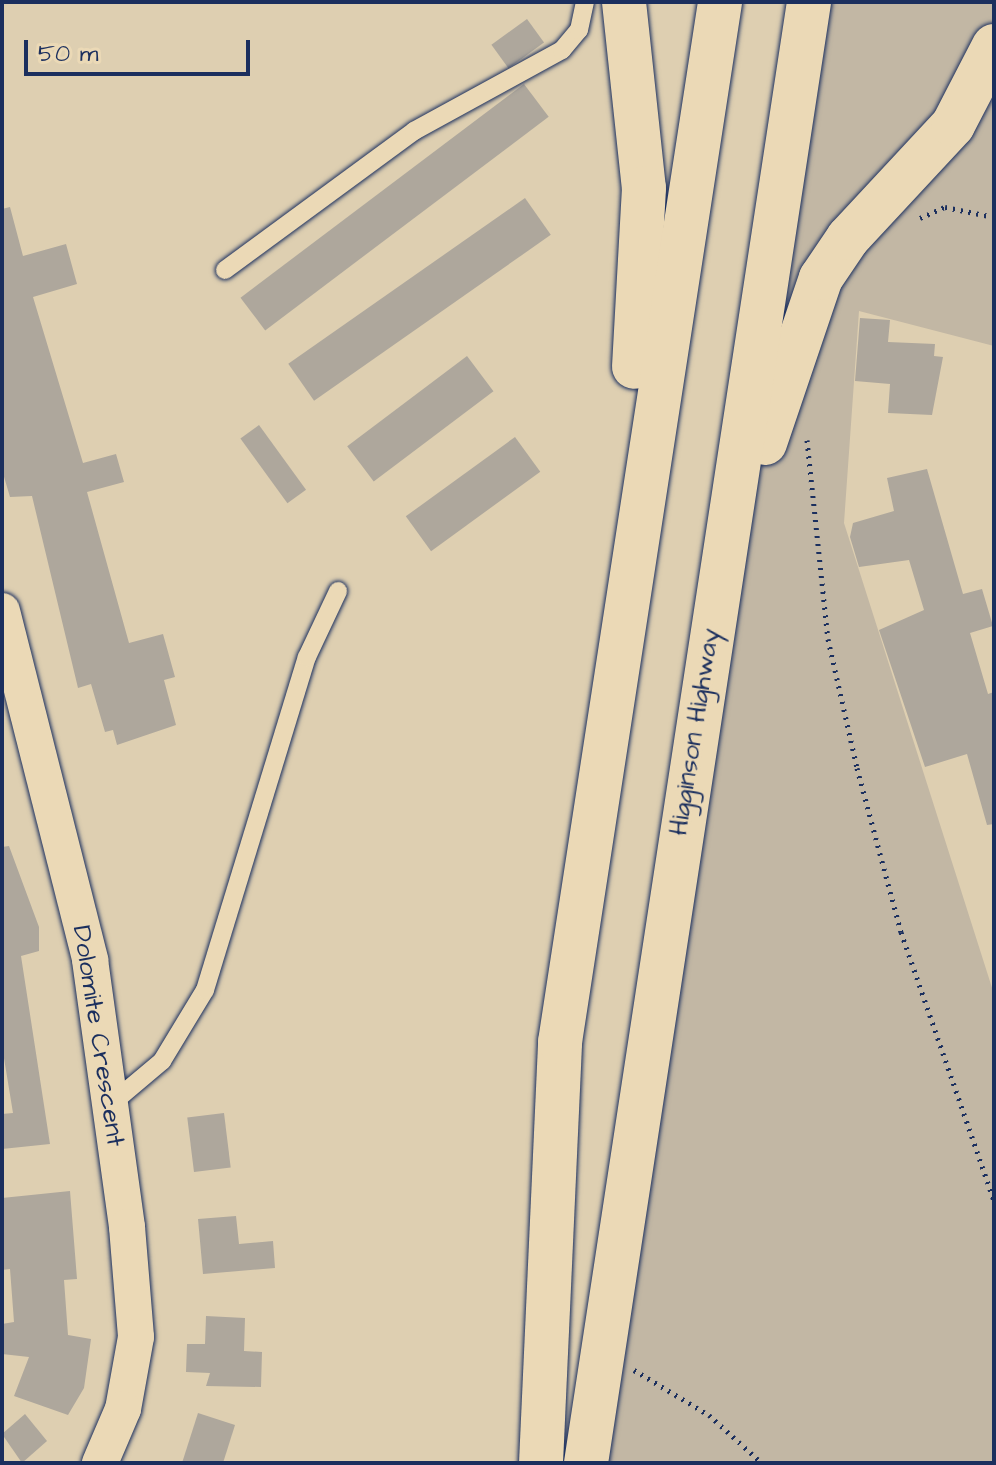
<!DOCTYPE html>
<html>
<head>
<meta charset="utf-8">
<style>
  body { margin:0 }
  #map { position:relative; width:996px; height:1465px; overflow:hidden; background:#decfb1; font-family:"Architects Daughter",sans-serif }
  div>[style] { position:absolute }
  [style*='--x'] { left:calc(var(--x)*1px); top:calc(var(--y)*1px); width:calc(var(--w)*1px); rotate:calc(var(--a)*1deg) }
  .green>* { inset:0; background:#c2b7a4 }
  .building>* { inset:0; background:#aea79c; transform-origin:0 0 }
  .path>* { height:5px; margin-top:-2.5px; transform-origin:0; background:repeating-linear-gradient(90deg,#1b2f5e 0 2px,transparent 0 8px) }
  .roads { filter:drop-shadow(0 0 2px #1b2f5e) drop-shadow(0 0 2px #1b2f5e) }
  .service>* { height:18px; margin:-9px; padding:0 9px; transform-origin:9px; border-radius:9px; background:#ebd9b6 }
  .minor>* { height:36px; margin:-18px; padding:0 18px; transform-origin:18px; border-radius:18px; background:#ebd9b6 }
  .trunk>* { height:44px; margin:-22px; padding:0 22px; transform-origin:22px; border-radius:22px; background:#ebd9b6 }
  span { translate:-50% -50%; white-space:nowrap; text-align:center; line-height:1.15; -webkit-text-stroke:6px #ebd9b6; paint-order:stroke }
  .street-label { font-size:26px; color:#1b2f5e }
  .frame { position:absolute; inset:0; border:4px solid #1b2f5e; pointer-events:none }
  .scale { position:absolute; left:24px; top:40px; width:226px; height:36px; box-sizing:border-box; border:4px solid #1b2f5e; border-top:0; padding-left:10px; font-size:24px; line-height:28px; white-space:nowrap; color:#1b2f5e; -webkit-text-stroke:6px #ebd9b6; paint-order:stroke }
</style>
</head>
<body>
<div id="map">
  <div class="green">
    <i style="clip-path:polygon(812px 2px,994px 2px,994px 346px,859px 311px,844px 523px,994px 994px,994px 1463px,588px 1463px)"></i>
  </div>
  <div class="building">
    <i style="left:527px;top:19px;width:29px;height:44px;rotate:54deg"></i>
    <i style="left:524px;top:84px;width:41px;height:355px;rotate:53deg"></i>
    <i style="left:525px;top:198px;width:45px;height:289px;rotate:55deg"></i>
    <i style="clip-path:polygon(10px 207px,23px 256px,66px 244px,77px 284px,33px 297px,83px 463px,116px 454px,124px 482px,87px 492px,129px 643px,163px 634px,175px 677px,164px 680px,176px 725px,117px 745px,113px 730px,105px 732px,91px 684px,78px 688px,32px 496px,10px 497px,2px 470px,2px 209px)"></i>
    <i style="clip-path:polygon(860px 318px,890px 320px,888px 342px,935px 344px,934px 356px,943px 357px,932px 415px,888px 413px,890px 384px,855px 381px)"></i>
    <i style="left:467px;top:356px;width:44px;height:150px;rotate:53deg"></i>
    <i style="left:259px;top:425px;width:80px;height:23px;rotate:54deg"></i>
    <i style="left:515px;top:437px;width:43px;height:135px;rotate:54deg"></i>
    <i style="clip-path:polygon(927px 469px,963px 594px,982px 589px,993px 626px,970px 633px,988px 694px,994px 692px,994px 824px,987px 825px,967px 754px,925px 767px,879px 630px,924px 610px,909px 560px,859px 567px,850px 537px,853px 523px,894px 511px,887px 478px)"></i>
    <i style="clip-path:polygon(9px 846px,39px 927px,39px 951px,21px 956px,50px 1144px,2px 1149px,2px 1114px,13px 1113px,2px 1046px,2px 847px)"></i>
    <i style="left:224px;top:1113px;width:55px;height:37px;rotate:83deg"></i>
    <i style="clip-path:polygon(70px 1191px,77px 1279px,64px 1280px,68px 1335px,91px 1339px,84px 1388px,68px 1415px,14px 1396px,29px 1357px,2px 1354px,2px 1324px,14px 1322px,10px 1269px,2px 1270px,2px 1198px)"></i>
    <i style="clip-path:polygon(236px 1216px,239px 1244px,273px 1241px,275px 1268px,203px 1274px,198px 1219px)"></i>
    <i style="clip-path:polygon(206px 1316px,245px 1318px,244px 1351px,262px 1352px,261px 1387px,206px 1386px,210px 1373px,186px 1372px,187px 1344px,205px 1344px)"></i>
    <i style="clip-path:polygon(198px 1413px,235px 1425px,223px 1463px,182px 1463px)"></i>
    <i style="clip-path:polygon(25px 1414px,47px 1441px,22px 1463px,2px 1434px)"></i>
  </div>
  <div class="path">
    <i style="--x:920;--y:218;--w:27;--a:-24"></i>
    <i style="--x:945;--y:207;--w:50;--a:11.5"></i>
    <i style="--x:807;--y:440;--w:200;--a:84"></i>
    <i style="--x:828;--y:639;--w:132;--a:77.3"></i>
    <i style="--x:857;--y:768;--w:170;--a:75"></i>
    <i style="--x:901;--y:932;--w:285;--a:70.9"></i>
    <i style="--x:634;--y:1370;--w:87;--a:31"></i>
    <i style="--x:709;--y:1415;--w:72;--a:42.2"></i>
  </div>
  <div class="roads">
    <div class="service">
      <i style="--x:225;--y:270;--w:235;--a:-36.3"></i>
      <i style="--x:414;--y:131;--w:169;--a:-28.7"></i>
      <i style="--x:562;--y:50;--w:26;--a:-50"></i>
      <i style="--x:579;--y:30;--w:29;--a:-78"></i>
      <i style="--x:111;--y:1104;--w:67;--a:-40.1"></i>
      <i style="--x:162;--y:1061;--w:83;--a:-58.8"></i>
      <i style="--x:205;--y:990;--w:348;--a:-73"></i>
      <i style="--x:307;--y:657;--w:73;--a:-64.8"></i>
    </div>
    <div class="minor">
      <i style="--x:2;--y:611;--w:360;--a:75.8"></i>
      <i style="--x:90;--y:960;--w:270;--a:82.1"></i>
      <i style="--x:127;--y:1227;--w:110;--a:85.3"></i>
      <i style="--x:136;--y:1337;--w:73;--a:100.2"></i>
      <i style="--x:123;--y:1409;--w:59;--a:113.1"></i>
    </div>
    <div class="trunk">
      <i style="--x:624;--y:2;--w:187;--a:83.9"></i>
      <i style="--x:644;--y:188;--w:179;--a:93.2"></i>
      <i style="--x:765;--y:443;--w:174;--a:-71.3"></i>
      <i style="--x:821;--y:278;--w:48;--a:-56"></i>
      <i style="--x:848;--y:238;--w:154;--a:-47.1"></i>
      <i style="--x:953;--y:125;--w:89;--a:-62.6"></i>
      <i style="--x:541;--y:1463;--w:421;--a:-87.4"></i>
      <i style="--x:560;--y:1042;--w:1052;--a:-81.25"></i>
      <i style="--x:586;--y:1463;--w:1478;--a:-81.32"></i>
    </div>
  </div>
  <div class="street-label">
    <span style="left:695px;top:732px;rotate:-81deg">Higginson Highway</span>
    <span style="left:98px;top:1036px;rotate:81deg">Dolomite Crescent</span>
  </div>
  <div class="frame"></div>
  <div class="scale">50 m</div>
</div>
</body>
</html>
